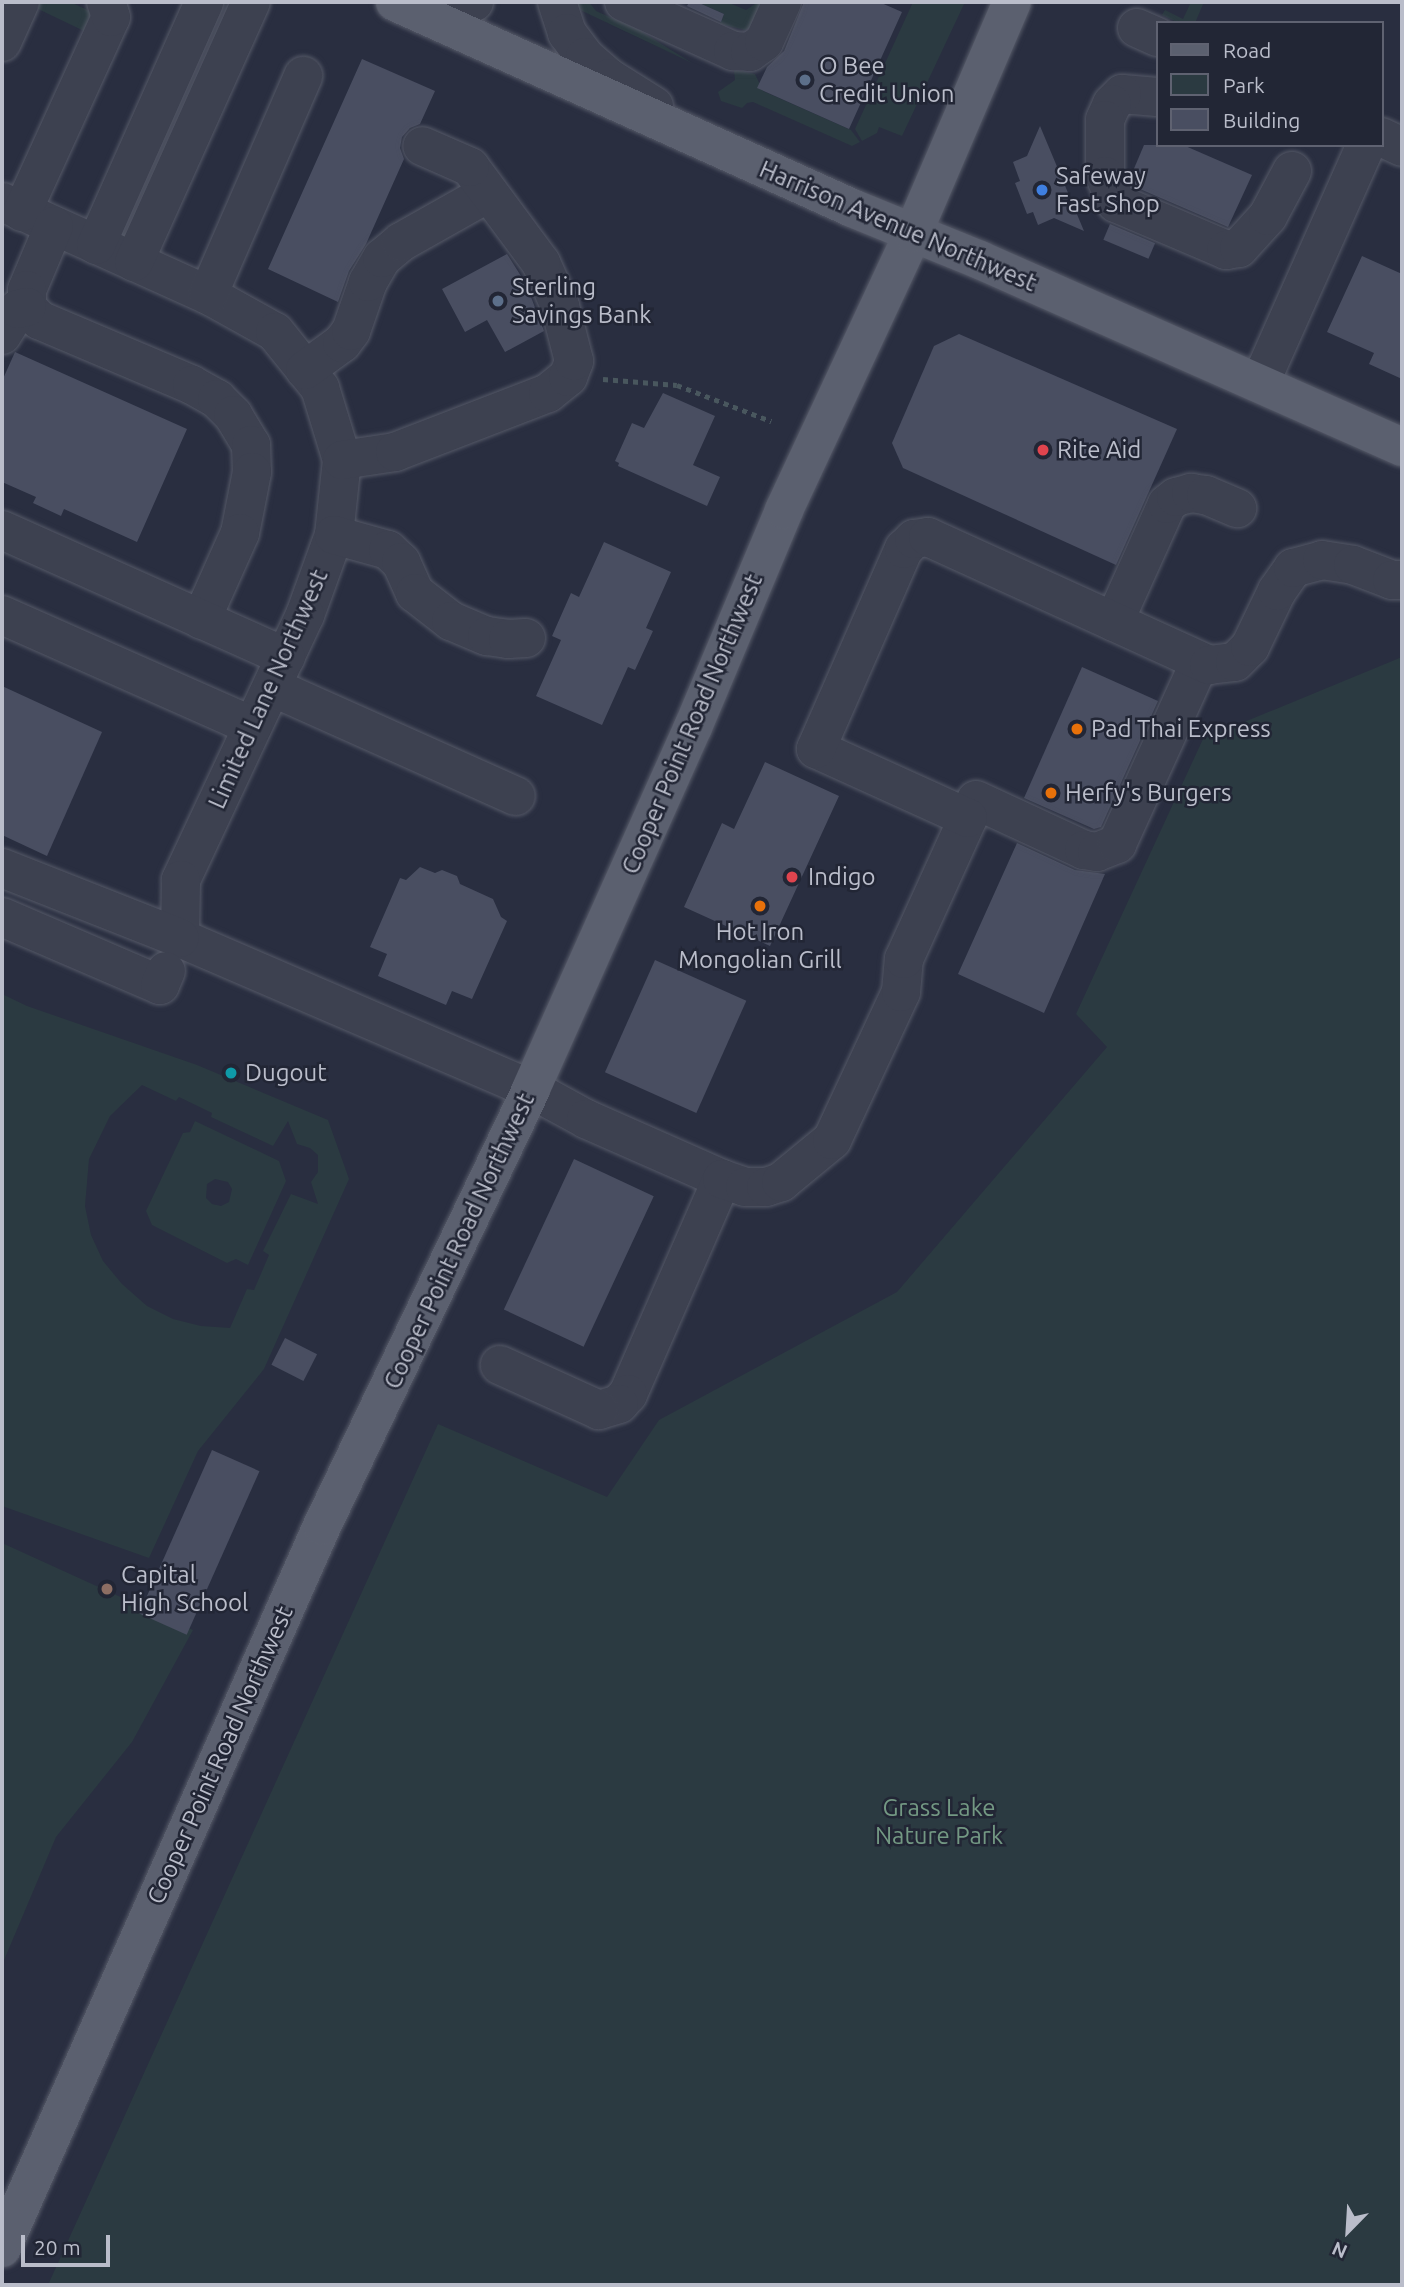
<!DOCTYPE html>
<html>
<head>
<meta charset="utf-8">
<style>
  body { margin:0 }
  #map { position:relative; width:1404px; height:2287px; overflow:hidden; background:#292e40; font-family:Ubuntu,sans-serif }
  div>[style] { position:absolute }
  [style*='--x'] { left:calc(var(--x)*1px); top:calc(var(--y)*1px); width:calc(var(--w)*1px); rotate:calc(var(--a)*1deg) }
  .green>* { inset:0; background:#2b3a41 }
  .building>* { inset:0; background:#494e61; transform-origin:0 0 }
  .path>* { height:4.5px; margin-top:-2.25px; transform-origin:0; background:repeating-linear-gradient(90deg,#49575e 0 5px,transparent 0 10px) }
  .roads { filter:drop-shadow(0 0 2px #555967) drop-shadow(0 0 2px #555967) }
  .minor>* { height:38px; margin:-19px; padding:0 19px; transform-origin:19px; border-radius:19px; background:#3d4150 }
  .major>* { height:38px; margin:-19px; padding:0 19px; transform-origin:19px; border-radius:19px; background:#5b606f }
  .dots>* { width:19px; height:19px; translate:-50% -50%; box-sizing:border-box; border:4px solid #222635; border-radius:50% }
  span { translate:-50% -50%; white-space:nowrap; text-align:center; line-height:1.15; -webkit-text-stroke:5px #222635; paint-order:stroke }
  .poi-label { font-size:24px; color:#babdca }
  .left { translate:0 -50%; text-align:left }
  .street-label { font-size:24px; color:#babdca }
  .park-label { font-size:24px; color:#739883 }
  .frame { position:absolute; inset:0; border:4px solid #babdca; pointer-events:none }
  .legend { position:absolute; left:1156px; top:21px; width:228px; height:126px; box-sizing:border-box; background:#222635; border:2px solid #5f6271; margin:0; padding:9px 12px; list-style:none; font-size:21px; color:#babdca }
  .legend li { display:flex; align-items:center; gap:14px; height:35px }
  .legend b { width:35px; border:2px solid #5f6271 }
  .north { position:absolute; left:1313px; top:2196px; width:70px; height:70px; -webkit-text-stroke:5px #222635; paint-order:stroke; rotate:204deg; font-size:19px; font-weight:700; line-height:28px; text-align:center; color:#babdca }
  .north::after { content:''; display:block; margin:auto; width:24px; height:32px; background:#babdca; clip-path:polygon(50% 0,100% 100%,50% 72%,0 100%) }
  .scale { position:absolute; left:21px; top:2235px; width:89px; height:32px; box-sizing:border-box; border:4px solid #babdca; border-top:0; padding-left:9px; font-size:21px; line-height:24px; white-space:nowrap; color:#babdca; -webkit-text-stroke:5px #222635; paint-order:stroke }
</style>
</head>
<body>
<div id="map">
  <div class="green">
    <i style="clip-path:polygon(39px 2px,70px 2px,92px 12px,84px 31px,36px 8px)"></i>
    <i style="clip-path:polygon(571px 2px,589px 2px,596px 11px,639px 30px,692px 63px,576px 8px)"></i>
    <i style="clip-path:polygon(697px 2px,727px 2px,746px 10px,758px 2px,764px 2px,757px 26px,745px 30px,720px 24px,724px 14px)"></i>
    <i style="clip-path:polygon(913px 2px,965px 2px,902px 136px,879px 127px,877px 133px,862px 141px,855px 129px)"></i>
    <i style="clip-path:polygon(1191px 2px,1204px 2px,1195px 23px,1179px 23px,1162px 15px,1165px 10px,1183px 19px)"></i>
    <i style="clip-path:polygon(734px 70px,755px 74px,763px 91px,851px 130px,860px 142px,852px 146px,753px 102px,747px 103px,742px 108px,721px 101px,718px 92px,735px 80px)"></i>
    <i style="clip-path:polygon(1402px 657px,1402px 2285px,48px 2285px,438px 1424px,607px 1497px,659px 1420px,897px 1292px,1107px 1047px,1076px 1014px,1203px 739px)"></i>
    <i style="clip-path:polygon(evenodd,2px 994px,27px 1006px,197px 1065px,328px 1120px,349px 1179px,264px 1369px,198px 1451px,149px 1558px,2px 1506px,2px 994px,142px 1085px,176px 1101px,179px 1097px,212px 1113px,211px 1117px,273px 1146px,288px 1121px,297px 1144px,310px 1148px,318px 1155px,318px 1172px,311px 1182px,318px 1204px,291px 1194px,263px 1251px,269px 1255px,254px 1290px,247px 1289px,230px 1328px,201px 1326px,173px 1319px,147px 1306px,122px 1284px,103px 1261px,91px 1235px,85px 1206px,89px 1159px,110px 1116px,142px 1085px)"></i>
    <i style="clip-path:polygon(evenodd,195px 1121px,279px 1161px,286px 1181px,248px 1265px,236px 1259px,227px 1263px,152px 1225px,146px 1211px,183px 1133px,190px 1132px,195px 1121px,215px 1179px,228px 1182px,232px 1189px,229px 1202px,221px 1206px,212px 1204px,206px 1198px,207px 1184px,215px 1179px)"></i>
    <i style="clip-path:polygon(2px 1543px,193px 1630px,132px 1742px,56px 1837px,2px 1965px)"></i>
  </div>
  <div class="building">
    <i style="clip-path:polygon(689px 2px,697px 2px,724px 14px,721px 22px,687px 6px)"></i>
    <i style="clip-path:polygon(804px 2px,879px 2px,902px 12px,849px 129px,757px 88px,767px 67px,784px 51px)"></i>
    <i style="clip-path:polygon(362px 59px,435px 91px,420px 124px,410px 128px,402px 137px,400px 148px,404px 159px,366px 244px,349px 271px,338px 302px,268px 269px)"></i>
    <i style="clip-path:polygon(1040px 126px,1084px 231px,1054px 218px,1038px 225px,1033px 212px,1027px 214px,1015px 183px,1020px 181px,1013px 162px,1027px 156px)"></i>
    <i style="clip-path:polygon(1144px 145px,1183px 145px,1252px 175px,1228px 227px,1133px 186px,1130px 178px)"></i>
    <i style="left:1110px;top:224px;width:49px;height:17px;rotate:23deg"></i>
    <i style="clip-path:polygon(507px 254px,526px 284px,544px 331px,505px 352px,487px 320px,465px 332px,442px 289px)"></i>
    <i style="clip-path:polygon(1362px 256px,1402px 274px,1402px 379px,1369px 364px,1374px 353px,1327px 332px)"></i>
    <i style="clip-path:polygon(959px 334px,1177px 429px,1116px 565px,903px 468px,892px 443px,934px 346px)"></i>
    <i style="clip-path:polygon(15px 352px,187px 429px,137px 542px,64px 509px,61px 516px,33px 503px,36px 497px,2px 482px,2px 381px)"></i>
    <i style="clip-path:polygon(663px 393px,715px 416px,693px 465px,720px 477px,707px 506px,618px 466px,619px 463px,615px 461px,632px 423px,644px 428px)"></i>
    <i style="clip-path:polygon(604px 542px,671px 572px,646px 628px,653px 631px,635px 670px,628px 667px,602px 725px,536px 696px,561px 640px,552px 636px,571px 593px,579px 597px)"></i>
    <i style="clip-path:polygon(1082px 667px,1158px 701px,1101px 827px,1094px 829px,1024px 798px)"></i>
    <i style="clip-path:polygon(2px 686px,102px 732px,47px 856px,2px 835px)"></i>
    <i style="clip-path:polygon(765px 762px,839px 796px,770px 946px,684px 907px,722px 823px,734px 829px)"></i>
    <i style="clip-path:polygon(1017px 843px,1075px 870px,1105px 874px,1044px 1013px,958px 974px)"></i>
    <i style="clip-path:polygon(420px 867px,435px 873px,442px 870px,457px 876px,460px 884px,493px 899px,501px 917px,507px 921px,472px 999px,452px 991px,446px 1005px,378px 976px,387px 954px,370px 947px,400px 878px,406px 880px)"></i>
    <i style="left:655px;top:960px;width:100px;height:123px;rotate:24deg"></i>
    <i style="left:574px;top:1159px;width:88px;height:166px;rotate:25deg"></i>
    <i style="left:285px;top:1338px;width:36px;height:30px;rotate:27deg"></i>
    <i style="left:212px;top:1450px;width:52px;height:179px;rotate:24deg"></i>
  </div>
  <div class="path">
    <i style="--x:603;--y:379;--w:74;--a:4.6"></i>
    <i style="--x:677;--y:385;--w:101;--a:21"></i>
  </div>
  <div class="roads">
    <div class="minor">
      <i style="--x:444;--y:2;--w:30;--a:0"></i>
      <i style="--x:557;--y:2;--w:33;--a:72"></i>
      <i style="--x:567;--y:33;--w:30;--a:53"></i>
      <i style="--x:585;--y:57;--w:32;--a:41"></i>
      <i style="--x:609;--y:78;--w:53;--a:31.9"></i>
      <i style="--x:624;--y:2;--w:120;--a:24.2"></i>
      <i style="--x:733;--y:51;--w:17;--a:3"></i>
      <i style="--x:750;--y:52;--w:17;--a:-36"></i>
      <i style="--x:764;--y:42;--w:44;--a:-65.8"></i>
      <i style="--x:1137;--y:28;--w:22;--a:24"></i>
      <i style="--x:2;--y:42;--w:44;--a:-65.8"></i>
      <i style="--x:1157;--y:97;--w:35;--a:-175"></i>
      <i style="--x:1122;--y:94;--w:14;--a:135"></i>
      <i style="--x:1112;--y:104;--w:17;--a:114"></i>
      <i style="--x:1105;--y:120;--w:56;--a:90"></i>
      <i style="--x:1105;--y:176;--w:29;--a:68"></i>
      <i style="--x:1116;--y:203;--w:120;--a:23.1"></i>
      <i style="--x:1226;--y:250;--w:13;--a:-9"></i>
      <i style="--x:1239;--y:248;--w:43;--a:-47.8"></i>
      <i style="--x:1268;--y:216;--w:51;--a:-61.9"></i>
      <i style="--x:1381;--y:137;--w:23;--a:25"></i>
      <i style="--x:2;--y:202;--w:230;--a:24.3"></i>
      <i style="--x:212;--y:297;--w:72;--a:29.1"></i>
      <i style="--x:275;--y:332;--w:72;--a:51.2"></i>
      <i style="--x:320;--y:388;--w:75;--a:73"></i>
      <i style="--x:342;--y:460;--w:75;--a:96.1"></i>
      <i style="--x:334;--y:535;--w:85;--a:109.9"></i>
      <i style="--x:305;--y:615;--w:293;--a:115.1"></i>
      <i style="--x:181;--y:880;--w:58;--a:91"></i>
      <i style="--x:180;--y:938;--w:382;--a:23.3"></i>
      <i style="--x:531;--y:1089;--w:63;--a:28.6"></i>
      <i style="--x:586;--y:1119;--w:149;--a:23.8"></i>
      <i style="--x:722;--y:1179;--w:235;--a:113.6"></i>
      <i style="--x:628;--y:1394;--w:13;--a:132"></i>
      <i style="--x:619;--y:1404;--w:21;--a:163"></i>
      <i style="--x:599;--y:1410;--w:109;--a:-155.6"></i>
      <i style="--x:22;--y:212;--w:214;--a:-65.5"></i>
      <i style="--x:111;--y:17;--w:16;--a:-108"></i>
      <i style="--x:54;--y:226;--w:69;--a:112.9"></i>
      <i style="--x:27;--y:290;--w:17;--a:90"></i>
      <i style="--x:27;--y:307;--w:18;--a:47"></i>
      <i style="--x:39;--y:320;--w:166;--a:23"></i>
      <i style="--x:192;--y:385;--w:29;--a:29"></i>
      <i style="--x:217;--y:399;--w:23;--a:45"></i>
      <i style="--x:233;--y:415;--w:35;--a:59"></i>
      <i style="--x:251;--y:445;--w:27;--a:88"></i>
      <i style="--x:252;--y:472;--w:62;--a:101.1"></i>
      <i style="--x:240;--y:533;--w:95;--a:114.1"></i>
      <i style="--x:96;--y:245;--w:266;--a:-66"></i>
      <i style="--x:134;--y:262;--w:285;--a:-65.8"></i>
      <i style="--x:208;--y:295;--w:239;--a:-66.5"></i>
      <i style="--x:2;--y:335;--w:31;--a:-58"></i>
      <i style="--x:18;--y:309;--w:9;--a:-13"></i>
      <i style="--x:305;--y:370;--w:46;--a:-36.1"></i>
      <i style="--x:342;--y:343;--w:15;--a:-53"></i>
      <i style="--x:351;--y:331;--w:52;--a:-70.9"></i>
      <i style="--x:368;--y:282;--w:28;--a:-60"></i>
      <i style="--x:382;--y:258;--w:25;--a:-40"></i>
      <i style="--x:401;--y:242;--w:100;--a:-29.4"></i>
      <i style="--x:1260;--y:383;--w:261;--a:-66"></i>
      <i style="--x:342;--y:460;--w:54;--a:-8.6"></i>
      <i style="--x:395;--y:452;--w:164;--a:-21.1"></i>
      <i style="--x:548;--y:393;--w:26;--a:-39"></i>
      <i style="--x:568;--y:377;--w:17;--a:-69"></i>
      <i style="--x:574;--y:361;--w:57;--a:-104.3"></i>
      <i style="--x:560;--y:306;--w:47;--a:-113.8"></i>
      <i style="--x:541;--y:263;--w:119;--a:-126.5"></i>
      <i style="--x:470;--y:167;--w:52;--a:-156.4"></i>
      <i style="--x:2;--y:530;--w:311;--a:24.1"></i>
      <i style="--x:334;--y:535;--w:56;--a:15.5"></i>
      <i style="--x:388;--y:550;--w:18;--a:43"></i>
      <i style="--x:401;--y:562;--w:34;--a:66"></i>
      <i style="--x:415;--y:593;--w:46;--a:37.9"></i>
      <i style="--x:451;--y:621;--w:39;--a:23"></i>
      <i style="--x:487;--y:636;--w:21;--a:8"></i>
      <i style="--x:508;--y:639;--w:18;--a:-3"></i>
      <i style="--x:2;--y:615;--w:274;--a:23.9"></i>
      <i style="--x:1114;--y:622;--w:129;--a:-65.8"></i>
      <i style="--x:1167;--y:504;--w:11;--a:-38"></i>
      <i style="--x:1176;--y:497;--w:16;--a:-15"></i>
      <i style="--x:1191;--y:493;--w:15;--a:8"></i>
      <i style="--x:1206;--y:495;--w:34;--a:23"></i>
      <i style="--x:272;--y:687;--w:267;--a:24.1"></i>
      <i style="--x:976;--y:800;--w:119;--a:24.8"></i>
      <i style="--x:1084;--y:850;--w:13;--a:9"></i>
      <i style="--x:1097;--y:852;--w:22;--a:-22"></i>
      <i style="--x:1117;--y:844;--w:200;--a:-65.5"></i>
      <i style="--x:2;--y:868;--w:191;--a:21.5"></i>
      <i style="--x:2;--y:917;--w:172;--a:23.3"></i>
      <i style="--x:160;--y:985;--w:15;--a:-67"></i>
      <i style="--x:722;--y:1179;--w:24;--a:19"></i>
      <i style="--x:745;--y:1187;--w:21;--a:0"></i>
      <i style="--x:766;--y:1187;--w:16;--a:-18"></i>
      <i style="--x:781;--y:1182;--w:66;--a:-39.5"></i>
      <i style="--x:832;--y:1140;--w:163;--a:-65"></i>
      <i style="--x:901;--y:992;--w:33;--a:-85"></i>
      <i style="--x:904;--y:959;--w:155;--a:-65.6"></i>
      <i style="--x:968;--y:818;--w:167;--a:-155.6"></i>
      <i style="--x:816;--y:749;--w:219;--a:-66.3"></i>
      <i style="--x:904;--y:549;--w:14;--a:-45"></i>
      <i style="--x:914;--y:539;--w:14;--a:-8"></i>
      <i style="--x:928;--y:537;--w:309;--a:24.5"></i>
      <i style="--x:1209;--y:665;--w:26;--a:-7"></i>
      <i style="--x:1235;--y:662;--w:21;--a:-45"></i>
      <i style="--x:1250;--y:647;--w:62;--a:-64.3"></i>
      <i style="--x:1277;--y:591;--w:28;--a:-55"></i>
      <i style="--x:1293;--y:568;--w:30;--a:-15"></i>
      <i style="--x:1322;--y:560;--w:31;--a:9"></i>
      <i style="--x:1353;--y:565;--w:42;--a:21"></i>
      <i style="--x:1392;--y:580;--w:10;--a:0"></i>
    </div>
    <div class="major">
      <i style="--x:395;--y:2;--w:501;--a:24.26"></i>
      <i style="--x:852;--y:208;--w:138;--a:22.1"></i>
      <i style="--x:980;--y:260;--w:462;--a:23.9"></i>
      <i style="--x:2;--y:2248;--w:790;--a:-66.1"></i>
      <i style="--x:322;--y:1526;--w:484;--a:-64.4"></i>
      <i style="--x:531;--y:1089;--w:397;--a:-65.9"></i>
      <i style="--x:693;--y:727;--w:235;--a:-67.2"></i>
      <i style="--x:784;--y:510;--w:306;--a:-65"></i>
      <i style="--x:913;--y:233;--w:251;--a:-66.8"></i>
    </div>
  </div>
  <div class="dots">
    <i style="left:805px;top:80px;background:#5c6f8a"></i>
    <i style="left:1042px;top:190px;background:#3f7fe0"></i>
    <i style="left:498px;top:301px;background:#5c6f8a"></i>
    <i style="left:1043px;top:450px;background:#e0444e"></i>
    <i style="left:1077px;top:729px;background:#e8710a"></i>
    <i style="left:1051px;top:793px;background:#e8710a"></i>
    <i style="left:792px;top:877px;background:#e0444e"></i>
    <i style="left:760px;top:906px;background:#e8710a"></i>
    <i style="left:231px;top:1073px;background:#0f9aa8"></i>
    <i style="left:107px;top:1589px;background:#8d6e63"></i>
  </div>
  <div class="poi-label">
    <span class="left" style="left:819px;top:80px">O Bee<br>Credit Union</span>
    <span class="left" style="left:1056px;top:190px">Safeway<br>Fast Shop</span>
    <span class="left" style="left:512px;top:301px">Sterling<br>Savings Bank</span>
    <span class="left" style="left:1057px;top:450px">Rite Aid</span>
    <span class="left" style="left:1091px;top:729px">Pad Thai Express</span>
    <span class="left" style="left:1065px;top:793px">Herfy's Burgers</span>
    <span class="left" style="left:808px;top:877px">Indigo</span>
    <span style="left:760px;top:946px">Hot Iron<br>Mongolian Grill</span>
    <span class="left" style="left:245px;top:1073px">Dugout</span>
    <span class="left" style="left:121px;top:1589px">Capital<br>High School</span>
  </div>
  <div class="street-label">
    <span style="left:898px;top:226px;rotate:23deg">Harrison Avenue Northwest</span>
    <span style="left:268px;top:689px;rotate:-66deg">Limited Lane Northwest</span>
    <span style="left:692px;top:724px;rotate:-67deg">Cooper Point Road Northwest</span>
    <span style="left:459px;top:1241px;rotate:-65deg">Cooper Point Road Northwest</span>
    <span style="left:220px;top:1755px;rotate:-66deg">Cooper Point Road Northwest</span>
  </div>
  <div class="park-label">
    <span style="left:939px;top:1822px">Grass Lake<br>Nature Park</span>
  </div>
  <div class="frame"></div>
  <ul class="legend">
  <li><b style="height:9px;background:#5b606f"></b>Road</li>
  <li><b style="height:19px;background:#2b3a41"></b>Park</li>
  <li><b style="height:19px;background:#494e61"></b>Building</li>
  </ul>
  <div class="north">N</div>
  <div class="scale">20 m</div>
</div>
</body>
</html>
